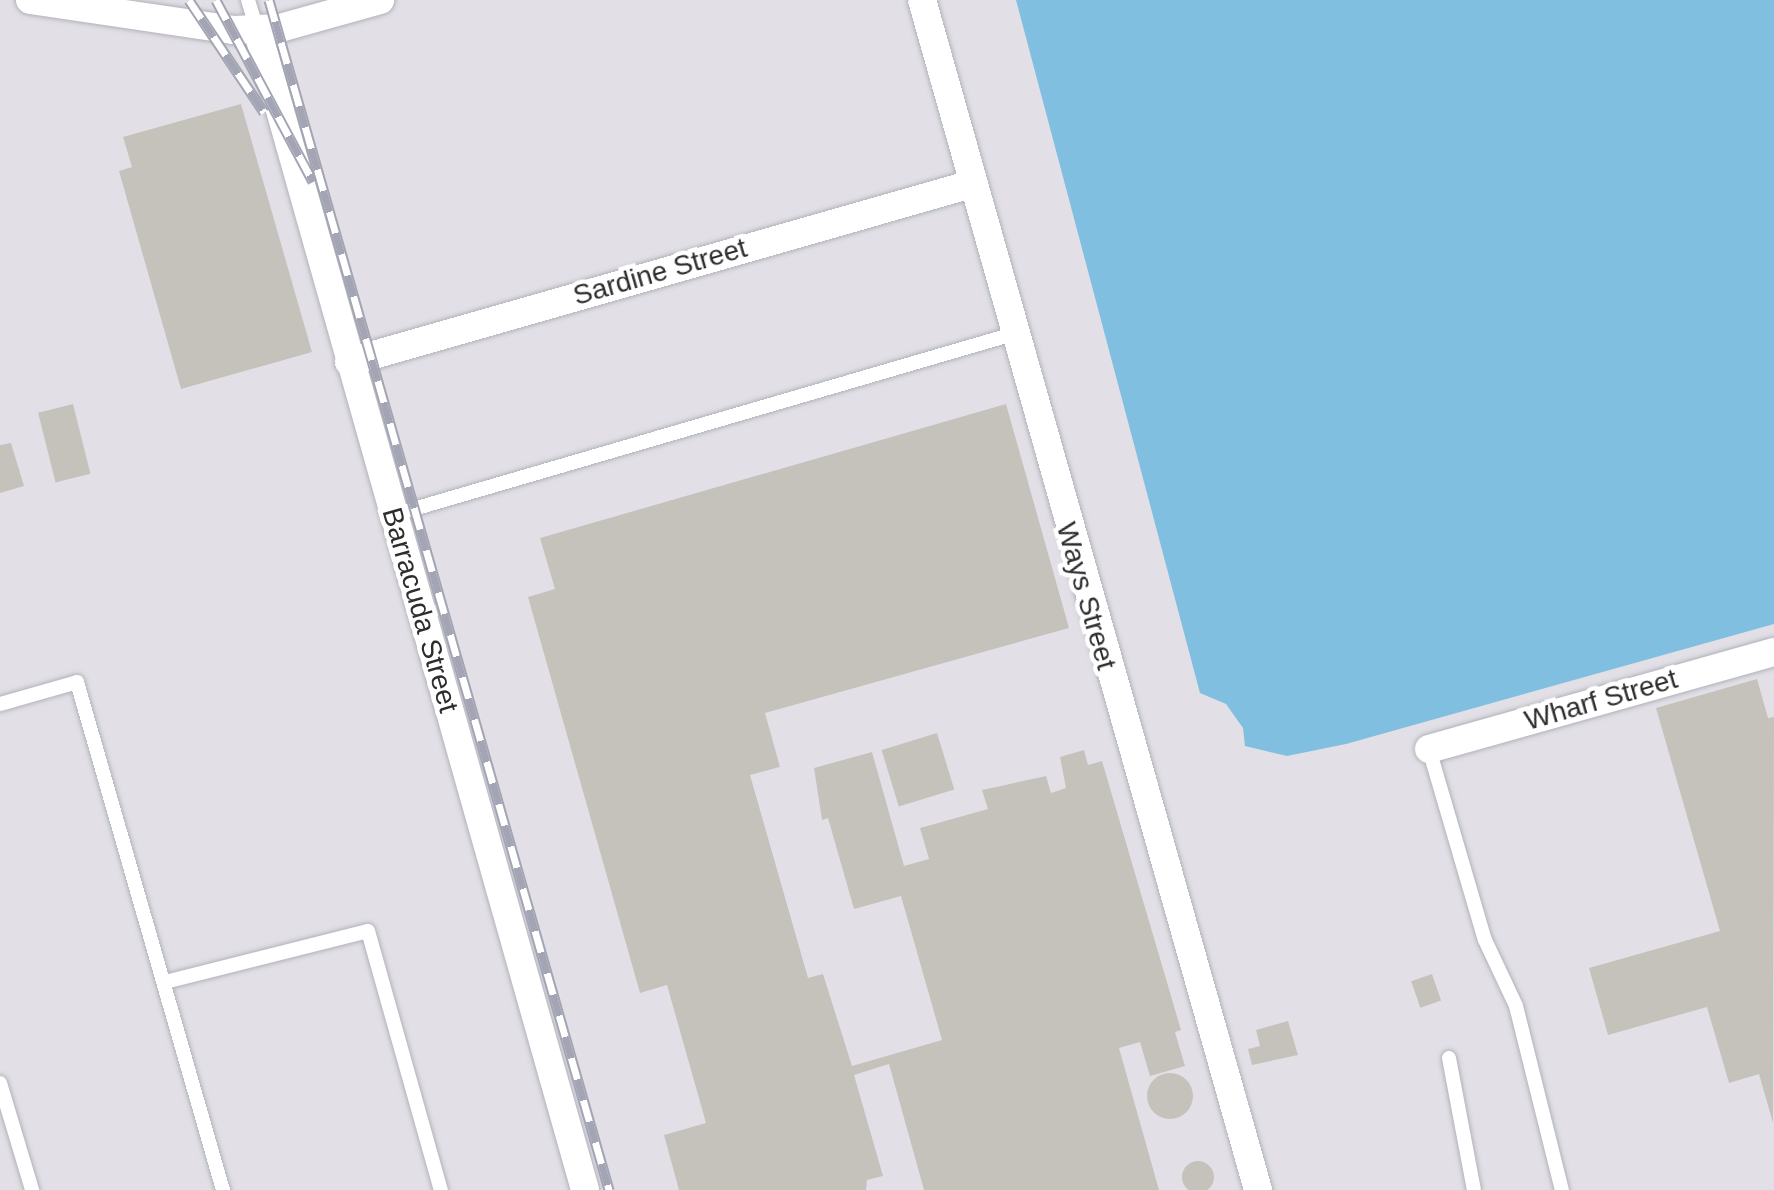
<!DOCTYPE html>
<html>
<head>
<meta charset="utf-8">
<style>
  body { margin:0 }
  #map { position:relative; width:1774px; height:1190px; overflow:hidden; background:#ece8e1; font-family:Helvetica,sans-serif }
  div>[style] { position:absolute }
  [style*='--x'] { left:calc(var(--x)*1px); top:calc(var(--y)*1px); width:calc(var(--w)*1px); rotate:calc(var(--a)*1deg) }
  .industrial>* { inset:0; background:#e2e0e6; transform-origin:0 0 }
  .water>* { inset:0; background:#81bfe1 }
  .building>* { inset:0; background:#c5c2bc; transform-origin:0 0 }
  .round { border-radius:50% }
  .roads { filter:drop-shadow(0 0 2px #b1b2bb) drop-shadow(0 0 2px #b1b2bb) }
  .lane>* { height:14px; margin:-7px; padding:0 7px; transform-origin:7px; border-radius:7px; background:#fff }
  .street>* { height:28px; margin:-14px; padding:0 14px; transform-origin:14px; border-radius:14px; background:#fff }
  .rail>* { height:11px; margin-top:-5.5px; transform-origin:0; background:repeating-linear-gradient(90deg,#fff 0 22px,#a4a5b4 0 44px); box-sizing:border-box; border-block:2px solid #a4a5b4 }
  span { translate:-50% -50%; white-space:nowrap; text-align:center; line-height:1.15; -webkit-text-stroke:9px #fff; paint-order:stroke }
  .street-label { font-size:28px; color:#2d2d2d }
</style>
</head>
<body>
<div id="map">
  <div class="industrial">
    <i style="left:0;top:0;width:1774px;height:1190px"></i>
  </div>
  <div class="water">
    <i style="clip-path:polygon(1016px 0,1774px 0,1774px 624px,1346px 744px,1287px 756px,1245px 746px,1243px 728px,1226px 704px,1200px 693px)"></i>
  </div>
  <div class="building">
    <i style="clip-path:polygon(241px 104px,312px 352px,181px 389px,119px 171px,132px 167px,123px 137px)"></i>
    <i style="left:73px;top:404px;width:72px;height:36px;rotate:76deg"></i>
    <i style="clip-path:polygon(1006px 404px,1069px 628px,765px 713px,780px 767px,750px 775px,808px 978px,823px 974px,852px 1066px,942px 1040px,901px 896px,854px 909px,828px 818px,822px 820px,814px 768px,872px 752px,904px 866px,929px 859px,920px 828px,988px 809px,982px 790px,1046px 776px,1051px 793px,1066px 788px,1060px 757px,1084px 750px,1088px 765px,1102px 761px,1181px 1030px,1175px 1032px,1185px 1066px,1150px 1076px,1140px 1042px,1119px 1048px,1159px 1190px,924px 1190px,889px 1064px,854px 1075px,883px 1176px,867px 1180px,866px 1190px,679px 1190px,664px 1135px,706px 1123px,667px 985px,640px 993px,528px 597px,555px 589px,540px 538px)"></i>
    <i style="clip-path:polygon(11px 443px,24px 486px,0 493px,0 445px)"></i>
    <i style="clip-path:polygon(1757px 679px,1768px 718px,1774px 717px,1773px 1123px,1759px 1074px,1729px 1083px,1707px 1007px,1608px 1035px,1589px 968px,1720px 931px,1656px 708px)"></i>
    <i style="left:937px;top:733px;width:59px;height:58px;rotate:73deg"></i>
    <i style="left:1432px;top:974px;width:28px;height:22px;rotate:71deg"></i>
    <i style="clip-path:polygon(1288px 1021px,1298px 1055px,1252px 1065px,1248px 1049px,1260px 1046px,1256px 1030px)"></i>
    <i class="round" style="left:1147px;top:1073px;width:46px;height:46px"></i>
    <i class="round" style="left:1182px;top:1161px;width:32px;height:32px"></i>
  </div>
  <div class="roads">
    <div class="lane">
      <i style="--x:248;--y:0;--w:30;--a:73"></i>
      <i style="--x:393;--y:515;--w:646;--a:-16.27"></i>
      <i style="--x:0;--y:704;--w:80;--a:-15.9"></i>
      <i style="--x:77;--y:682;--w:529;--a:73.97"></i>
      <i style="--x:1429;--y:749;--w:199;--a:73.7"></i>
      <i style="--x:1485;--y:940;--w:73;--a:64.8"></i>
      <i style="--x:1516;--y:1006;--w:190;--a:76"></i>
      <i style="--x:165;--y:982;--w:209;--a:-14.1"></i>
      <i style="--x:368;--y:931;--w:269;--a:74.3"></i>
      <i style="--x:1449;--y:1058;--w:134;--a:79.3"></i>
      <i style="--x:0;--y:1083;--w:112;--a:73.3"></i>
    </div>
    <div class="street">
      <i style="--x:30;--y:0;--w:205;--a:8.4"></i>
      <i style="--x:233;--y:30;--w:47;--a:-2.4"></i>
      <i style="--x:280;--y:28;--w:104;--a:-15.6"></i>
      <i style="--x:922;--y:0;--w:1237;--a:74.23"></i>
      <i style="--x:257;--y:29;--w:1206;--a:74.22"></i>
      <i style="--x:349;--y:362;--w:648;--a:-15.95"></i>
      <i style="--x:1429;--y:749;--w:358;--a:-15.7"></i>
    </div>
  </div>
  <div class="rail">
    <i style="--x:189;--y:0;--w:135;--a:56.2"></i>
    <i style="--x:216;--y:0;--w:206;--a:61.9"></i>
    <i style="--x:269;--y:0;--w:1238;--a:74.05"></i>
  </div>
  <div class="street-label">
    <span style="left:660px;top:272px;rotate:-16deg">Sardine Street</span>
    <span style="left:1086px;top:596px;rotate:74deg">Ways Street</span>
    <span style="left:420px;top:610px;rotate:74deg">Barracuda Street</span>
    <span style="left:1601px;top:700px;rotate:-16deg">Wharf Street</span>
  </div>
</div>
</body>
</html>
